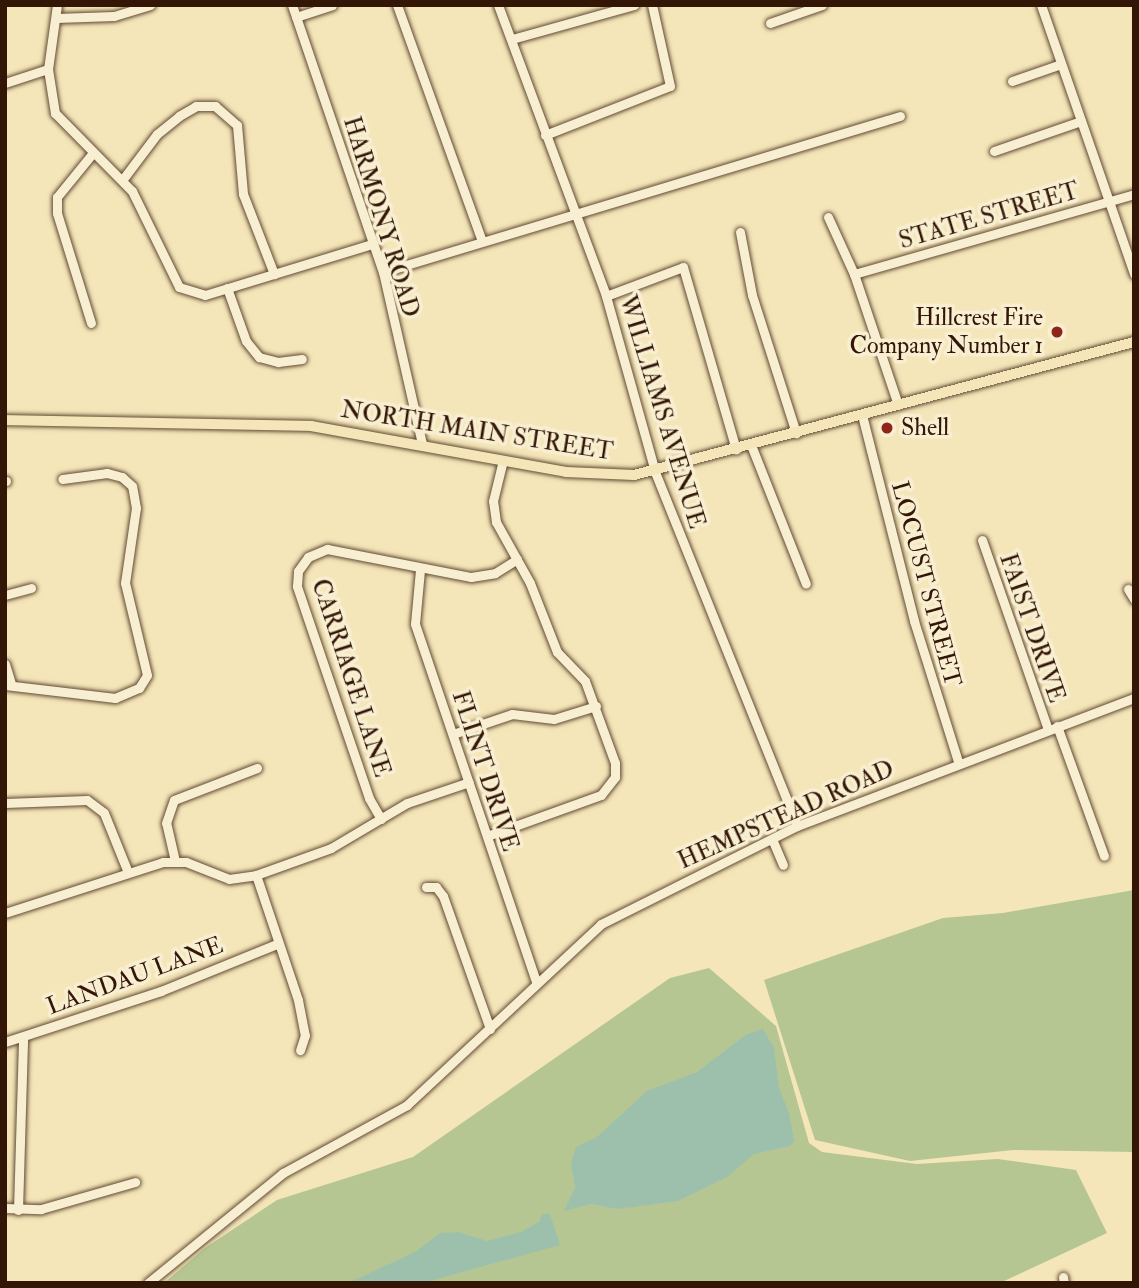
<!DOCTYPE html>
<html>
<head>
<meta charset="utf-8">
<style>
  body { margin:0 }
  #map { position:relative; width:1139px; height:1288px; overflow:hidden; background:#f4e6b9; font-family:"IM FELL Double Pica",serif }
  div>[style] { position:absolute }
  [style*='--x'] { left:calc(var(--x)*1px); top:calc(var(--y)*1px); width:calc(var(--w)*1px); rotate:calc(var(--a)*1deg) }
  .green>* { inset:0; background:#b6c693 }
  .water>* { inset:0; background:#9cc0ac }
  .roads { filter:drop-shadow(0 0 2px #634a33) drop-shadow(0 0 2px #634a33) }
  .minor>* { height:9px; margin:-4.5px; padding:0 4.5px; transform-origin:4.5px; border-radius:4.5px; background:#f8efd2 }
  .major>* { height:10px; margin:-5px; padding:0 5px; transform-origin:5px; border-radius:5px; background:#f4e6b9 }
  .dots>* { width:19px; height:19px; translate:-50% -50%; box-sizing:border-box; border:4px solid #f8efd2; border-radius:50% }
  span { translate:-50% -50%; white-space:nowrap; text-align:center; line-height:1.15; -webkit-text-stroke:7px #f8efd2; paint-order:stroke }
  .street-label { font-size:24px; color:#331606 }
  .poi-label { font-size:24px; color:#331606 }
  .right { translate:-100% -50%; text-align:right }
  .left { translate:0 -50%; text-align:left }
  .frame { position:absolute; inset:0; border:7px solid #331606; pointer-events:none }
</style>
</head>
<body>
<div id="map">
  <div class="green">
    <i style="clip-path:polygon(1134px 890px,1134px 1152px,1013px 1150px,910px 1161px,815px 1140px,764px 980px,943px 918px,1003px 913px)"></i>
    <i style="clip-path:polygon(709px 968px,776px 1026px,809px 1143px,822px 1152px,917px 1164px,998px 1159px,1076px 1170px,1107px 1233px,1000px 1283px,164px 1283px,205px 1248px,277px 1200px,413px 1157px,670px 978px)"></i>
  </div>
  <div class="water">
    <i style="clip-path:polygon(763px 1029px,774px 1048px,779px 1088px,789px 1113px,794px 1141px,790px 1146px,754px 1154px,727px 1177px,678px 1201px,618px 1209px,591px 1204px,564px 1211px,575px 1188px,571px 1163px,576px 1147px,597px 1137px,647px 1091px,697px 1072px,747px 1034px)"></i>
    <i style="clip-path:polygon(542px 1214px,550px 1214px,560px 1245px,423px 1283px,348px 1283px,415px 1252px,440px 1233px,458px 1232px,487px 1241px,521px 1232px,539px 1222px)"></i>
  </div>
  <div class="roads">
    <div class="minor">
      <i style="--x:57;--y:5;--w:65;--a:98"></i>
      <i style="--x:48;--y:69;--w:45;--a:81"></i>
      <i style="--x:55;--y:113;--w:110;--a:45.4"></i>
      <i style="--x:132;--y:191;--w:107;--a:63.9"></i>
      <i style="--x:179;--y:287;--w:27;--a:17"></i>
      <i style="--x:205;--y:295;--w:175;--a:-17"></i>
      <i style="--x:292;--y:5;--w:282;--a:71.2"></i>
      <i style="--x:383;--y:272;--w:175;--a:77.2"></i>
      <i style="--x:397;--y:5;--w:251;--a:70.2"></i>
      <i style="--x:498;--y:5;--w:310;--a:69.6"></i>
      <i style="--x:606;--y:296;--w:183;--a:74.4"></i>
      <i style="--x:655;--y:472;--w:381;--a:68.1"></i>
      <i style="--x:1041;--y:5;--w:285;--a:70.9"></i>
      <i style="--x:296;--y:17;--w:38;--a:-18"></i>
      <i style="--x:56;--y:18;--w:58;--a:-2"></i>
      <i style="--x:114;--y:16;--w:38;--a:-17"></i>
      <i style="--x:770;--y:23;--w:55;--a:-19.1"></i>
      <i style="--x:512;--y:39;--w:127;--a:-15.6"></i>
      <i style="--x:1012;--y:81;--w:52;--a:-19.1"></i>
      <i style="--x:5;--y:83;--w:45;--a:-18"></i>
      <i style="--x:545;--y:135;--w:134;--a:-21.4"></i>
      <i style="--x:670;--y:86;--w:83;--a:-102.5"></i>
      <i style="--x:994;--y:151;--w:92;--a:-19"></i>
      <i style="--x:123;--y:179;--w:56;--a:-52.9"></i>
      <i style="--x:157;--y:134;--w:28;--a:-39"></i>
      <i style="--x:179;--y:116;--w:20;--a:-30"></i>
      <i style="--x:196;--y:106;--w:19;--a:0"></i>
      <i style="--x:215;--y:106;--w:29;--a:41"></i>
      <i style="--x:237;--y:125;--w:69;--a:85"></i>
      <i style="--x:243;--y:194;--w:86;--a:68.8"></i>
      <i style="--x:828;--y:217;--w:63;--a:65.5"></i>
      <i style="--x:854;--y:274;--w:138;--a:71.4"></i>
      <i style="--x:740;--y:232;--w:64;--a:79.2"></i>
      <i style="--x:752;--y:295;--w:145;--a:72.3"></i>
      <i style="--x:383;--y:272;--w:540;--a:-16.79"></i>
      <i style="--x:854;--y:274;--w:291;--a:-15.9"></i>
      <i style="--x:227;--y:288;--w:56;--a:70.3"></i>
      <i style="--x:246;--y:341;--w:21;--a:51"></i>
      <i style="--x:259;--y:357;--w:20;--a:15"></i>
      <i style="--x:278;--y:362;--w:24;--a:-7"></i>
      <i style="--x:606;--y:296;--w:82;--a:-20.6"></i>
      <i style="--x:683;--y:267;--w:190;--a:73.8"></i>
      <i style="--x:91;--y:323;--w:115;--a:-107.2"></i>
      <i style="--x:57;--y:213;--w:16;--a:-90"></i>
      <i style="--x:57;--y:197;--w:55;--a:-50.9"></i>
      <i style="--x:862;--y:415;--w:212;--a:75.8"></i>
      <i style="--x:914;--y:621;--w:147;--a:72.6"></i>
      <i style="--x:751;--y:445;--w:149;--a:68.4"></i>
      <i style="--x:5;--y:481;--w:1;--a:0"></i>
      <i style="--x:982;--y:540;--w:200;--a:70.8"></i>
      <i style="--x:420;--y:570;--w:54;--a:95.3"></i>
      <i style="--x:415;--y:624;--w:378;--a:71.3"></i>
      <i style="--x:1128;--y:589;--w:12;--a:59"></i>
      <i style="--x:5;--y:595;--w:27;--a:-15"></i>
      <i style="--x:5;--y:664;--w:21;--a:73"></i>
      <i style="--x:5;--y:685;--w:111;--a:6.7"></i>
      <i style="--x:115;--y:698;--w:26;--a:-23"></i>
      <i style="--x:139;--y:688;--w:15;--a:-58"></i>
      <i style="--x:147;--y:675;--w:95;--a:-103.4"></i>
      <i style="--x:125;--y:583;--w:76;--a:-81.7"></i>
      <i style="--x:136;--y:508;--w:22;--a:-100"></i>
      <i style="--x:132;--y:486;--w:13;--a:-138"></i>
      <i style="--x:122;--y:477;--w:16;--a:-165"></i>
      <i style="--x:107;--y:473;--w:45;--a:172.4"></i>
      <i style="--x:1057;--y:726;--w:138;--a:70.1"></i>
      <i style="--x:453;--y:734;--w:62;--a:-18.7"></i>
      <i style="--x:512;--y:714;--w:42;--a:6.8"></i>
      <i style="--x:554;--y:719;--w:44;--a:-17.2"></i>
      <i style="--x:5;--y:803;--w:82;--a:-2.1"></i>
      <i style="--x:87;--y:800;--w:21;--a:37"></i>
      <i style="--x:104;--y:813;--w:61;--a:68"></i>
      <i style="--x:381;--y:819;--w:24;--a:-120"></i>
      <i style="--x:369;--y:798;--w:224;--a:-108.8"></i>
      <i style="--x:297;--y:586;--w:15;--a:-86"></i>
      <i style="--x:298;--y:571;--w:17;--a:-54"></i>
      <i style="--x:308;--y:557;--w:21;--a:-23"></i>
      <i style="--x:327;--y:549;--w:147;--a:11"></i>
      <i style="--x:471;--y:577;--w:24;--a:-9"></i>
      <i style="--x:495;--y:573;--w:26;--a:-32"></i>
      <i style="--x:487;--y:836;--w:121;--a:-19.8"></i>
      <i style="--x:601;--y:795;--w:23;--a:-52"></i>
      <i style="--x:615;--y:777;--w:14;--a:-90"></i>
      <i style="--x:615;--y:763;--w:87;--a:-110.1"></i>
      <i style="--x:585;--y:681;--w:40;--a:-134"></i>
      <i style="--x:557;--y:652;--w:74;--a:-111.4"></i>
      <i style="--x:530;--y:583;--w:70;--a:-119.1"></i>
      <i style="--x:496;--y:522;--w:21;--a:-98"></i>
      <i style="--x:493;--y:501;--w:42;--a:-76.3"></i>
      <i style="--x:772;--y:839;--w:28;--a:67"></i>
      <i style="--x:175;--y:861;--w:39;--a:-103"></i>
      <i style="--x:166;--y:823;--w:24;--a:-71"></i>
      <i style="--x:174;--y:800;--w:89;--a:-21.1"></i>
      <i style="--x:256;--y:875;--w:132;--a:71.4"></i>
      <i style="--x:298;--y:1000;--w:36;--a:79"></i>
      <i style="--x:305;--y:1035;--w:16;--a:108"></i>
      <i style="--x:426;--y:887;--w:10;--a:0"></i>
      <i style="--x:436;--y:887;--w:11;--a:52"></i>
      <i style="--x:443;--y:896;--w:141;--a:70.5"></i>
      <i style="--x:5;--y:913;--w:166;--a:-17.9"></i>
      <i style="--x:163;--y:862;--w:23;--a:0"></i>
      <i style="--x:186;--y:862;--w:46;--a:21.6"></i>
      <i style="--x:229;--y:879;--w:27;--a:-8"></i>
      <i style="--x:256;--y:875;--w:80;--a:-19.8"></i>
      <i style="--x:331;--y:848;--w:88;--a:-30.6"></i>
      <i style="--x:407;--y:803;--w:65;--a:-18.7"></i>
      <i style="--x:5;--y:1042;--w:164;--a:-18.1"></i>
      <i style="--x:161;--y:991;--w:125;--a:-22.1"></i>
      <i style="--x:5;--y:1208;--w:36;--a:2"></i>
      <i style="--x:41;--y:1209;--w:98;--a:-16"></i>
      <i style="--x:18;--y:1210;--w:173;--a:-88.3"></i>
      <i style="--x:1063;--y:1277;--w:6;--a:81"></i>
      <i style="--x:148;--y:1283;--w:174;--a:-39.2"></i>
      <i style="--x:283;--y:1173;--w:141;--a:-28.7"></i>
      <i style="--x:407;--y:1105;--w:265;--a:-43"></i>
      <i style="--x:601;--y:924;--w:219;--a:-26.6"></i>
      <i style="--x:797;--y:826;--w:360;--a:-20.8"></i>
    </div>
    <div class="major">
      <i style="--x:5;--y:420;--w:306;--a:1.1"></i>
      <i style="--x:311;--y:426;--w:259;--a:10.2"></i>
      <i style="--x:566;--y:472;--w:68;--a:2.5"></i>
      <i style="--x:634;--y:475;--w:517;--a:-14.9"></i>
    </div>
  </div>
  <div class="dots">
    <i style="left:1057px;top:332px;background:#8f2418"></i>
    <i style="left:887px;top:428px;background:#8f2418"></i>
  </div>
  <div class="street-label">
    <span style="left:989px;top:216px;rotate:-16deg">STATE STREET</span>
    <span style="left:381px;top:217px;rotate:73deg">HARMONY ROAD</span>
    <span style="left:662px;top:412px;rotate:73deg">WILLIAMS AVENUE</span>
    <span style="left:477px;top:431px;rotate:9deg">NORTH MAIN STREET</span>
    <span style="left:926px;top:584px;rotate:75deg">LOCUST STREET</span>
    <span style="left:1032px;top:628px;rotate:71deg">FAIST DRIVE</span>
    <span style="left:351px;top:678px;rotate:72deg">CARRIAGE LANE</span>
    <span style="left:485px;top:771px;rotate:72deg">FLINT DRIVE</span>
    <span style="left:786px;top:815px;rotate:-24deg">HEMPSTEAD ROAD</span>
    <span style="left:135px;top:976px;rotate:-20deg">LANDAU LANE</span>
  </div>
  <div class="poi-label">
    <span class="right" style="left:1043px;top:332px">Hillcrest Fire<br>Company Number 1</span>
    <span class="left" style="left:901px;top:428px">Shell</span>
  </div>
  <div class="frame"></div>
</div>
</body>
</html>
